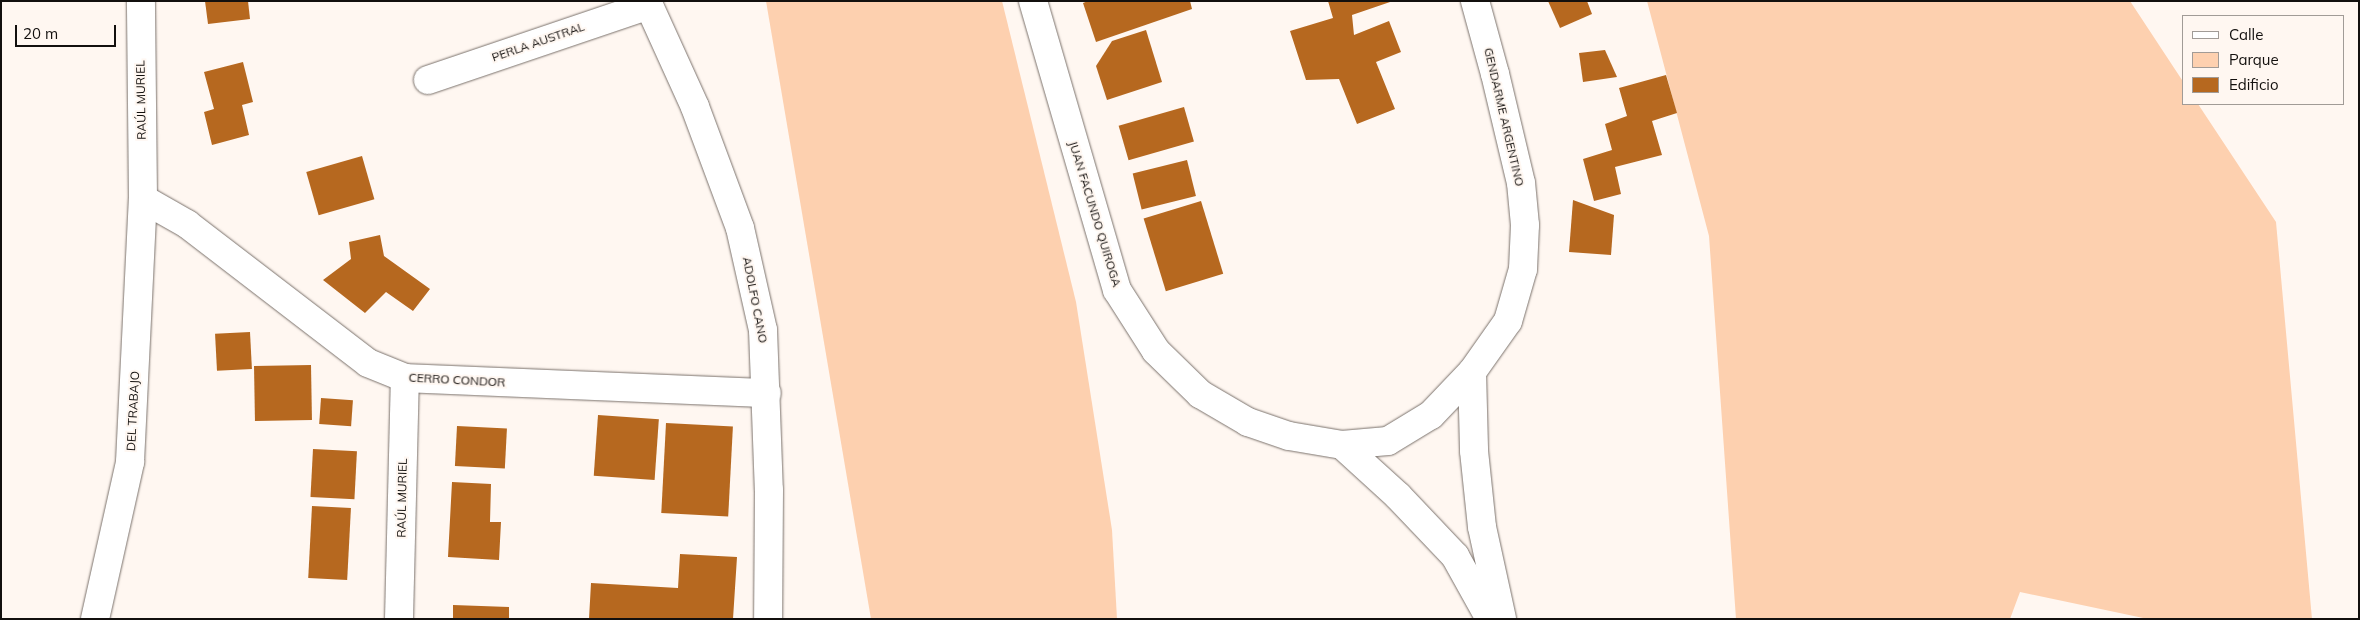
<!DOCTYPE html>
<html>
<head>
<meta charset="utf-8">
<style>
  body { margin:0 }
  #map { position:relative; width:2360px; height:620px; overflow:hidden; background:#fff7f1; font-family:Mulish,sans-serif }
  div>[style] { position:absolute }
  [style*='--x'] { left:calc(var(--x)*1px); top:calc(var(--y)*1px); width:calc(var(--w)*1px); rotate:calc(var(--a)*1deg) }
  .green>* { inset:0; background:#fdd0af }
  .building>* { inset:0; background:#b6681f; transform-origin:0 0 }
  .roads { filter:drop-shadow(0 0 1px #7b726c) drop-shadow(0 0 1px #7b726c) }
  .minor>* { height:28px; margin:-14px; padding:0 14px; transform-origin:14px; border-radius:14px; background:#fff }
  span { translate:-50% -50%; white-space:nowrap; text-align:center; line-height:1.15; -webkit-text-stroke:4px #fff7f1; paint-order:stroke }
  .street-label { font-size:12px; color:#13100e }
  .frame { position:absolute; inset:0; border:2px solid #13100e; pointer-events:none }
  .legend { position:absolute; left:2182px; top:15px; width:162px; height:90px; box-sizing:border-box; background:#fff7f1; border:1px solid #a19b96; margin:0; padding:6px 9px; list-style:none; font-size:15px; color:#13100e }
  .legend li { display:flex; align-items:center; gap:10px; height:25px }
  .legend b { width:25px; border:1px solid #a19b96 }
  .scale { position:absolute; left:15px; top:25px; width:101px; height:22px; box-sizing:border-box; border:2px solid #13100e; border-top:0; padding-left:6px; font-size:15px; line-height:18px; white-space:nowrap; color:#13100e; -webkit-text-stroke:4px #fff7f1; paint-order:stroke }
</style>
</head>
<body>
<div id="map">
  <div class="green">
    <i style="clip-path:polygon(766px 1px,1002px 1px,1076px 302px,1112px 530px,1117px 619px,871px 619px)"></i>
    <i style="clip-path:polygon(1647px 1px,2130px 1px,2184px 83px,2184px 104px,2198px 104px,2276px 222px,2312px 619px,2148px 619px,2020px 592px,2010px 619px,1736px 619px,1709px 236px)"></i>
  </div>
  <div class="building">
    <i style="clip-path:polygon(205px 1px,248px 1px,250px 19px,208px 24px)"></i>
    <i style="clip-path:polygon(1088px 1px,1190px 1px,1192px 9px,1096px 42px,1083px 3px)"></i>
    <i style="clip-path:polygon(1328px 1px,1393px 1px,1352px 15px,1354px 35px,1389px 21px,1401px 52px,1376px 62px,1395px 109px,1357px 124px,1339px 79px,1306px 80px,1290px 31px,1333px 18px)"></i>
    <i style="clip-path:polygon(1548px 1px,1587px 1px,1592px 14px,1560px 28px)"></i>
    <i style="clip-path:polygon(1146px 30px,1162px 82px,1107px 100px,1096px 66px,1112px 41px)"></i>
    <i style="clip-path:polygon(1605px 50px,1617px 77px,1583px 82px,1579px 53px)"></i>
    <i style="clip-path:polygon(243px 62px,253px 102px,242px 105px,249px 135px,212px 145px,204px 112px,214px 109px,204px 72px)"></i>
    <i style="clip-path:polygon(1666px 75px,1677px 113px,1652px 121px,1662px 155px,1615px 167px,1621px 194px,1594px 201px,1583px 159px,1612px 150px,1605px 124px,1627px 116px,1619px 88px)"></i>
    <i style="left:1184px;top:107px;width:36px;height:68px;rotate:74deg"></i>
    <i style="left:362px;top:156px;width:45px;height:58px;rotate:74deg"></i>
    <i style="left:1187px;top:160px;width:37px;height:56px;rotate:76deg"></i>
    <i style="clip-path:polygon(1573px 200px,1614px 215px,1611px 255px,1569px 252px)"></i>
    <i style="left:1201px;top:201px;width:76px;height:60px;rotate:73deg"></i>
    <i style="clip-path:polygon(380px 235px,384px 256px,430px 289px,413px 311px,386px 292px,365px 313px,323px 280px,351px 259px,349px 242px)"></i>
    <i style="left:250px;top:332px;width:37px;height:35px;rotate:87deg"></i>
    <i style="left:311px;top:365px;width:55px;height:57px;rotate:89deg"></i>
    <i style="left:321px;top:398px;width:32px;height:26px;rotate:4deg"></i>
    <i style="left:598px;top:415px;width:61px;height:61px;rotate:4deg"></i>
    <i style="left:666px;top:423px;width:67px;height:90px;rotate:3deg"></i>
    <i style="left:457px;top:426px;width:50px;height:40px;rotate:3deg"></i>
    <i style="left:313px;top:449px;width:44px;height:48px;rotate:3deg"></i>
    <i style="clip-path:polygon(452px 482px,491px 484px,490px 522px,501px 522px,499px 560px,448px 557px)"></i>
    <i style="left:312px;top:506px;width:39px;height:72px;rotate:3deg"></i>
    <i style="clip-path:polygon(680px 554px,737px 557px,733px 619px,589px 619px,591px 583px,678px 588px)"></i>
    <i style="clip-path:polygon(453px 605px,509px 607px,509px 619px,453px 619px)"></i>
  </div>
  <div class="roads">
    <div class="minor">
      <i style="--x:647;--y:1;--w:116;--a:65.6"></i>
      <i style="--x:695;--y:107;--w:129;--a:69.6"></i>
      <i style="--x:740;--y:228;--w:105;--a:77.3"></i>
      <i style="--x:763;--y:330;--w:160;--a:87.9"></i>
      <i style="--x:769;--y:490;--w:129;--a:90.4"></i>
      <i style="--x:1033;--y:1;--w:301;--a:73.8"></i>
      <i style="--x:1117;--y:290;--w:72;--a:57.4"></i>
      <i style="--x:1156;--y:351;--w:62;--a:44.3"></i>
      <i style="--x:1200;--y:394;--w:56;--a:30.3"></i>
      <i style="--x:1248;--y:422;--w:43;--a:18.9"></i>
      <i style="--x:1289;--y:436;--w:54;--a:9.6"></i>
      <i style="--x:1342;--y:445;--w:46;--a:-5"></i>
      <i style="--x:1388;--y:441;--w:50;--a:-31.2"></i>
      <i style="--x:1431;--y:415;--w:59;--a:-46.4"></i>
      <i style="--x:1472;--y:372;--w:62;--a:-54.8"></i>
      <i style="--x:1508;--y:321;--w:54;--a:-73.9"></i>
      <i style="--x:1523;--y:269;--w:44;--a:-87.4"></i>
      <i style="--x:1525;--y:225;--w:42;--a:-95.4"></i>
      <i style="--x:1521;--y:183;--w:112;--a:-103.4"></i>
      <i style="--x:1495;--y:74;--w:76;--a:-105.3"></i>
      <i style="--x:428;--y:80;--w:233;--a:-18.7"></i>
      <i style="--x:143;--y:199;--w:51;--a:29.6"></i>
      <i style="--x:187;--y:224;--w:228;--a:37.5"></i>
      <i style="--x:368;--y:363;--w:40;--a:22"></i>
      <i style="--x:405;--y:378;--w:362;--a:2.4"></i>
      <i style="--x:1472;--y:372;--w:79;--a:88.5"></i>
      <i style="--x:1474;--y:451;--w:76;--a:84"></i>
      <i style="--x:1482;--y:527;--w:94;--a:77.7"></i>
      <i style="--x:1342;--y:445;--w:76;--a:42.3"></i>
      <i style="--x:1398;--y:496;--w:83;--a:46.5"></i>
      <i style="--x:1455;--y:556;--w:72;--a:60.9"></i>
      <i style="--x:95;--y:619;--w:161;--a:-77.4"></i>
      <i style="--x:130;--y:462;--w:263;--a:-87.2"></i>
      <i style="--x:143;--y:199;--w:198;--a:-90.6"></i>
      <i style="--x:399;--y:619;--w:241;--a:-88.6"></i>
    </div>
  </div>
  <div class="street-label">
    <span style="left:538px;top:42px;rotate:-19deg">PERLA AUSTRAL</span>
    <span style="left:141px;top:100px;rotate:-91deg">RAÚL MURIEL</span>
    <span style="left:1504px;top:117px;rotate:77deg">GENDARME ARGENTINO</span>
    <span style="left:1095px;top:214px;rotate:73deg">JUAN FACUNDO QUIROGA</span>
    <span style="left:755px;top:300px;rotate:79deg">ADOLFO CANO</span>
    <span style="left:457px;top:380px;rotate:3deg">CERRO CONDOR</span>
    <span style="left:133px;top:411px;rotate:-87deg">DEL TRABAJO</span>
    <span style="left:402px;top:498px;rotate:-89deg">RAÚL MURIEL</span>
  </div>
  <div class="frame"></div>
  <ul class="legend">
  <li><b style="height:6px;background:#fff"></b>Calle</li>
  <li><b style="height:14px;background:#fdd0af"></b>Parque</li>
  <li><b style="height:14px;background:#b6681f"></b>Edificio</li>
  </ul>
  <div class="scale">20 m</div>
</div>
</body>
</html>
